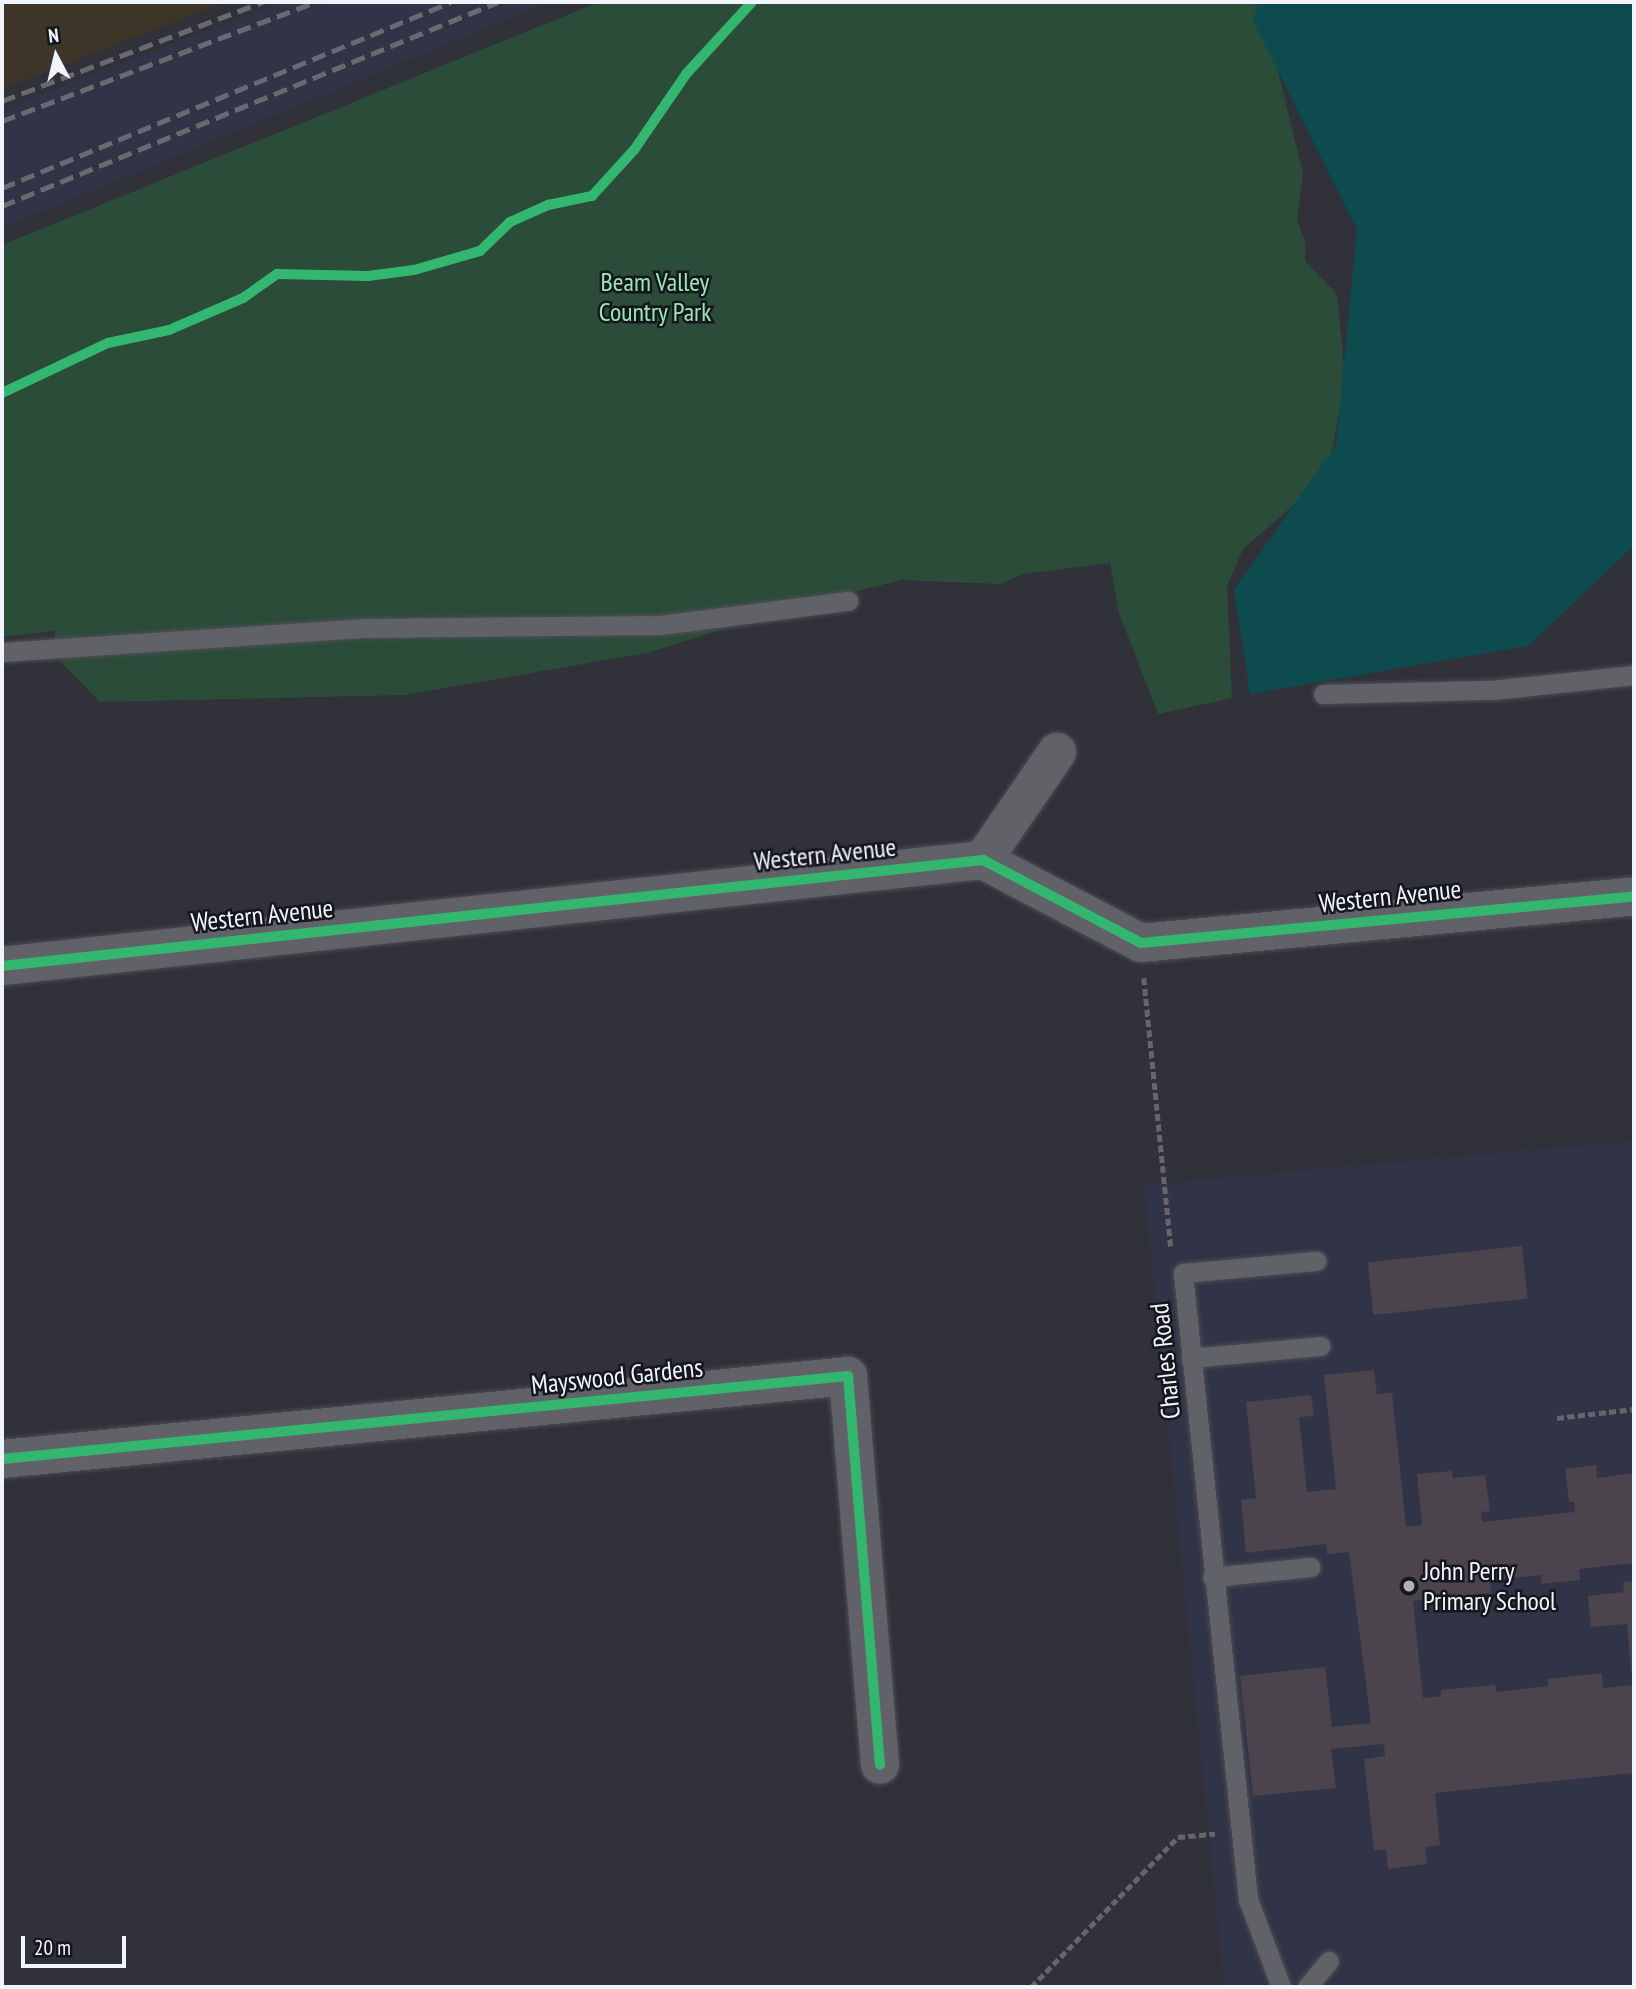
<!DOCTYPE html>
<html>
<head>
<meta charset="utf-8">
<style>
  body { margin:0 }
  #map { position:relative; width:1636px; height:1989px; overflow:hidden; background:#303139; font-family:"PT Sans Narrow",sans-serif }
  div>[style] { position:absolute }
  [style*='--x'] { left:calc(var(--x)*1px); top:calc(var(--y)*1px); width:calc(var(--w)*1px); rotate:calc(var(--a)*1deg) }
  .built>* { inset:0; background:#313446 }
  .industrial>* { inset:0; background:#3d3528 }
  .green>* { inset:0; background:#2b4c39 }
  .water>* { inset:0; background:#0d4b4f }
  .building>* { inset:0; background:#4c444d; transform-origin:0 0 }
  .path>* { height:4.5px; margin-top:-2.25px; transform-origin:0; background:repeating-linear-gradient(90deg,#65666a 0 7px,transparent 0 10.5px) }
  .roads { filter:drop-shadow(0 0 2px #4c4e54) drop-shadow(0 0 2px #4c4e54) }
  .service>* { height:19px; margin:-9.5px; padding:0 9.5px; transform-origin:9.5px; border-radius:9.5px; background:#616268 }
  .minor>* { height:38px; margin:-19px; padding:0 19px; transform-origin:19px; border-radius:19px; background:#616268 }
  .rail>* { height:5px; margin-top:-2.5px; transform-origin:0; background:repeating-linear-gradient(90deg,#696a6f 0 14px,transparent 0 21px) }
  .cycleway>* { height:10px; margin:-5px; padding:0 5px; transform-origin:5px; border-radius:5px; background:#33b770 }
  .dots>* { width:19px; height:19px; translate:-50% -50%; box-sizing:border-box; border:4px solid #16171d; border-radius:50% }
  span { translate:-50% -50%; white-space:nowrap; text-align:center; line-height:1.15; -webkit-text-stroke:5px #16171d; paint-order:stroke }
  .park-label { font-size:26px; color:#97e8b6 }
  .street-label { font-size:26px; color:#f2f4fd }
  .poi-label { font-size:26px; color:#f2f4fd }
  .left { translate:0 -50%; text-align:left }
  .frame { position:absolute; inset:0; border:4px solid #f2f4fd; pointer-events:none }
  .north { position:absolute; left:21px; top:21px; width:70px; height:70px; -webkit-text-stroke:5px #16171d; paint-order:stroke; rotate:353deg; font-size:19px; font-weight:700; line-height:28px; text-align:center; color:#f2f4fd }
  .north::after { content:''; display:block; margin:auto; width:24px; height:32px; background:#f2f4fd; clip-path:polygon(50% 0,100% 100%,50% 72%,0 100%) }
  .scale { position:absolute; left:21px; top:1936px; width:105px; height:32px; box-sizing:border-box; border:4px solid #f2f4fd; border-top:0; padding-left:9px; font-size:21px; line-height:24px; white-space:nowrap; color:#f2f4fd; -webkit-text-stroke:5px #16171d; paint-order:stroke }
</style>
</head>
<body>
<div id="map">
  <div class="built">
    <i style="clip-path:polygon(284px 2px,550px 2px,2px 228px,2px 109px)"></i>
    <i style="clip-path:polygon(1634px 1141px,1634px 1987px,1224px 1987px,1144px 1185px)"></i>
  </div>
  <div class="industrial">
    <i style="clip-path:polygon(2px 2px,226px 2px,2px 89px)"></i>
  </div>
  <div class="green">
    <i style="clip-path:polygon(599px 2px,1265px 2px,1263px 10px,1303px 173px,1297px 220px,1305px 241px,1305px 261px,1337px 294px,1345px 377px,1331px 457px,1296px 503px,1243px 549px,1227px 586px,1232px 698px,1158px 714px,1118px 610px,1110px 563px,1023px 574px,1000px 584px,902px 580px,786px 609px,647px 653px,405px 695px,100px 702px,53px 654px,55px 631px,2px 637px,2px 245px)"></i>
  </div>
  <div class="water">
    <i style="clip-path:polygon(1258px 2px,1634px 2px,1634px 546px,1528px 646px,1250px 694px,1234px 590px,1336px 445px,1357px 229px,1253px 21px)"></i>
  </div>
  <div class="building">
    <i style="left:1522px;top:1246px;width:53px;height:155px;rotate:84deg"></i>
    <i style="clip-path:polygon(1374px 1370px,1377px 1394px,1392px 1393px,1406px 1527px,1422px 1525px,1417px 1474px,1452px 1471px,1453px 1478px,1485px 1475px,1490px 1511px,1481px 1512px,1482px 1522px,1575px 1512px,1574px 1502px,1569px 1502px,1565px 1469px,1596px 1465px,1597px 1478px,1634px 1473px,1634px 1563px,1579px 1569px,1580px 1580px,1542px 1584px,1541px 1575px,1490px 1580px,1491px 1593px,1413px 1601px,1423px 1698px,1441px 1696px,1441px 1690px,1495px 1685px,1496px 1692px,1548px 1686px,1548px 1679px,1602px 1673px,1603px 1688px,1634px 1685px,1634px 1773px,1435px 1793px,1440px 1845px,1425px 1847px,1427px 1864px,1388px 1869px,1386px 1849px,1374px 1850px,1364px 1759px,1385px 1756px,1384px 1744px,1331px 1749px,1336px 1788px,1253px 1796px,1240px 1676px,1325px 1667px,1332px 1727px,1371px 1723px,1349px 1552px,1327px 1554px,1326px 1544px,1246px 1553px,1241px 1500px,1256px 1498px,1246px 1402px,1311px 1395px,1314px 1416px,1299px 1417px,1307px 1492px,1336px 1489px,1324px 1375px)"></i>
    <i style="clip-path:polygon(1634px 1581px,1634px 1678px,1632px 1678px,1627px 1624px,1591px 1627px,1588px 1596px,1624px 1592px,1623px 1582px)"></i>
  </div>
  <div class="path">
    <i style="--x:1144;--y:978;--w:271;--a:84.3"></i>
    <i style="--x:1557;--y:1418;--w:78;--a:-6.7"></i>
    <i style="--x:1031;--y:1987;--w:210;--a:-45.6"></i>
    <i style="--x:1178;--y:1837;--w:37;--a:-5"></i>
  </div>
  <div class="roads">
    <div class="service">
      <i style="--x:2;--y:652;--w:364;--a:-3.8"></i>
      <i style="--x:365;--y:628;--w:295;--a:-0.6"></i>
      <i style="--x:660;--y:625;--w:190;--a:-7.3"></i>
      <i style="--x:1323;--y:694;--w:169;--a:-1.4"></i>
      <i style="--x:1492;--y:690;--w:143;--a:-6"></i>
      <i style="--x:1191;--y:1358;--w:130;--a:-5.3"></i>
      <i style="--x:1212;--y:1577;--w:99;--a:-5.8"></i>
      <i style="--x:1281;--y:1987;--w:94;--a:-110.6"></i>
      <i style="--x:1248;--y:1899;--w:629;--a:-95.93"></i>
      <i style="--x:1183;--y:1273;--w:134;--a:-5.2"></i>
      <i style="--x:1307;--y:1987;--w:34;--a:-50"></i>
    </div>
    <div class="minor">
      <i style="--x:983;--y:860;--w:131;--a:-55.6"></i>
      <i style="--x:2;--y:966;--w:987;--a:-6.17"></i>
      <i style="--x:983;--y:860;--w:178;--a:27.7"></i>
      <i style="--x:1141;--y:943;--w:495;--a:-5.4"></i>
      <i style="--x:2;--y:1459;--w:850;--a:-5.6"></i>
      <i style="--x:848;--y:1376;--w:390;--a:85.3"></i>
    </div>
  </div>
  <div class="rail">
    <i style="--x:2;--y:101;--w:279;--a:-20.8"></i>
    <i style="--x:2;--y:121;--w:335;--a:-20.8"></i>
    <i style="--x:2;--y:188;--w:486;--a:-22.5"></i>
    <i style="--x:2;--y:206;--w:536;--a:-22.36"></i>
  </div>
  <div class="cycleway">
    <i style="--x:2;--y:393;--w:117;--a:-25.3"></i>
    <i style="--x:108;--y:343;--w:62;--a:-12"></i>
    <i style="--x:169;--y:330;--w:81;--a:-23.4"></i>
    <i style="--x:243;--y:298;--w:42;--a:-35.2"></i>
    <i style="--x:277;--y:274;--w:91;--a:1.3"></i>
    <i style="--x:368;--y:276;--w:46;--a:-7.4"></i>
    <i style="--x:414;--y:270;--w:69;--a:-16.1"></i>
    <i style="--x:480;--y:251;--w:42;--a:-44"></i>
    <i style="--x:510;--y:222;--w:42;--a:-24.1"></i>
    <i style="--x:548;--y:205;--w:45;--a:-11.6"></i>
    <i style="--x:592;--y:196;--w:62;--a:-47.6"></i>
    <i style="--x:634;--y:150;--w:93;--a:-55.5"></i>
    <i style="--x:687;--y:73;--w:96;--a:-47.5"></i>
    <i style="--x:2;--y:966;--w:987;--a:-6.17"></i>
    <i style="--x:983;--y:860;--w:178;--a:27.7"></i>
    <i style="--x:1141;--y:943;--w:495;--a:-5.4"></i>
    <i style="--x:2;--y:1459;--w:850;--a:-5.6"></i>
    <i style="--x:848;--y:1376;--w:390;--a:85.3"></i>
  </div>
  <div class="dots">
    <i style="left:1409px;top:1586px;background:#aeb0b8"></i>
  </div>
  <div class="park-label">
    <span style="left:655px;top:297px">Beam Valley<br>Country Park</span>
  </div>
  <div class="street-label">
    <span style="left:825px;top:854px;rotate:-6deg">Western Avenue</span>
    <span style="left:1390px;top:896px;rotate:-6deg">Western Avenue</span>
    <span style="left:262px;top:915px;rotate:-6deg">Western Avenue</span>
    <span style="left:1165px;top:1361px;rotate:-96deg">Charles Road</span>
    <span style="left:617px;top:1376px;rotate:-6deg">Mayswood Gardens</span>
  </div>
  <div class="poi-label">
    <span class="left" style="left:1423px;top:1586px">John Perry<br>Primary School</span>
  </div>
  <div class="frame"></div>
  <div class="north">N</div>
  <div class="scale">20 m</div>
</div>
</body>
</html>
